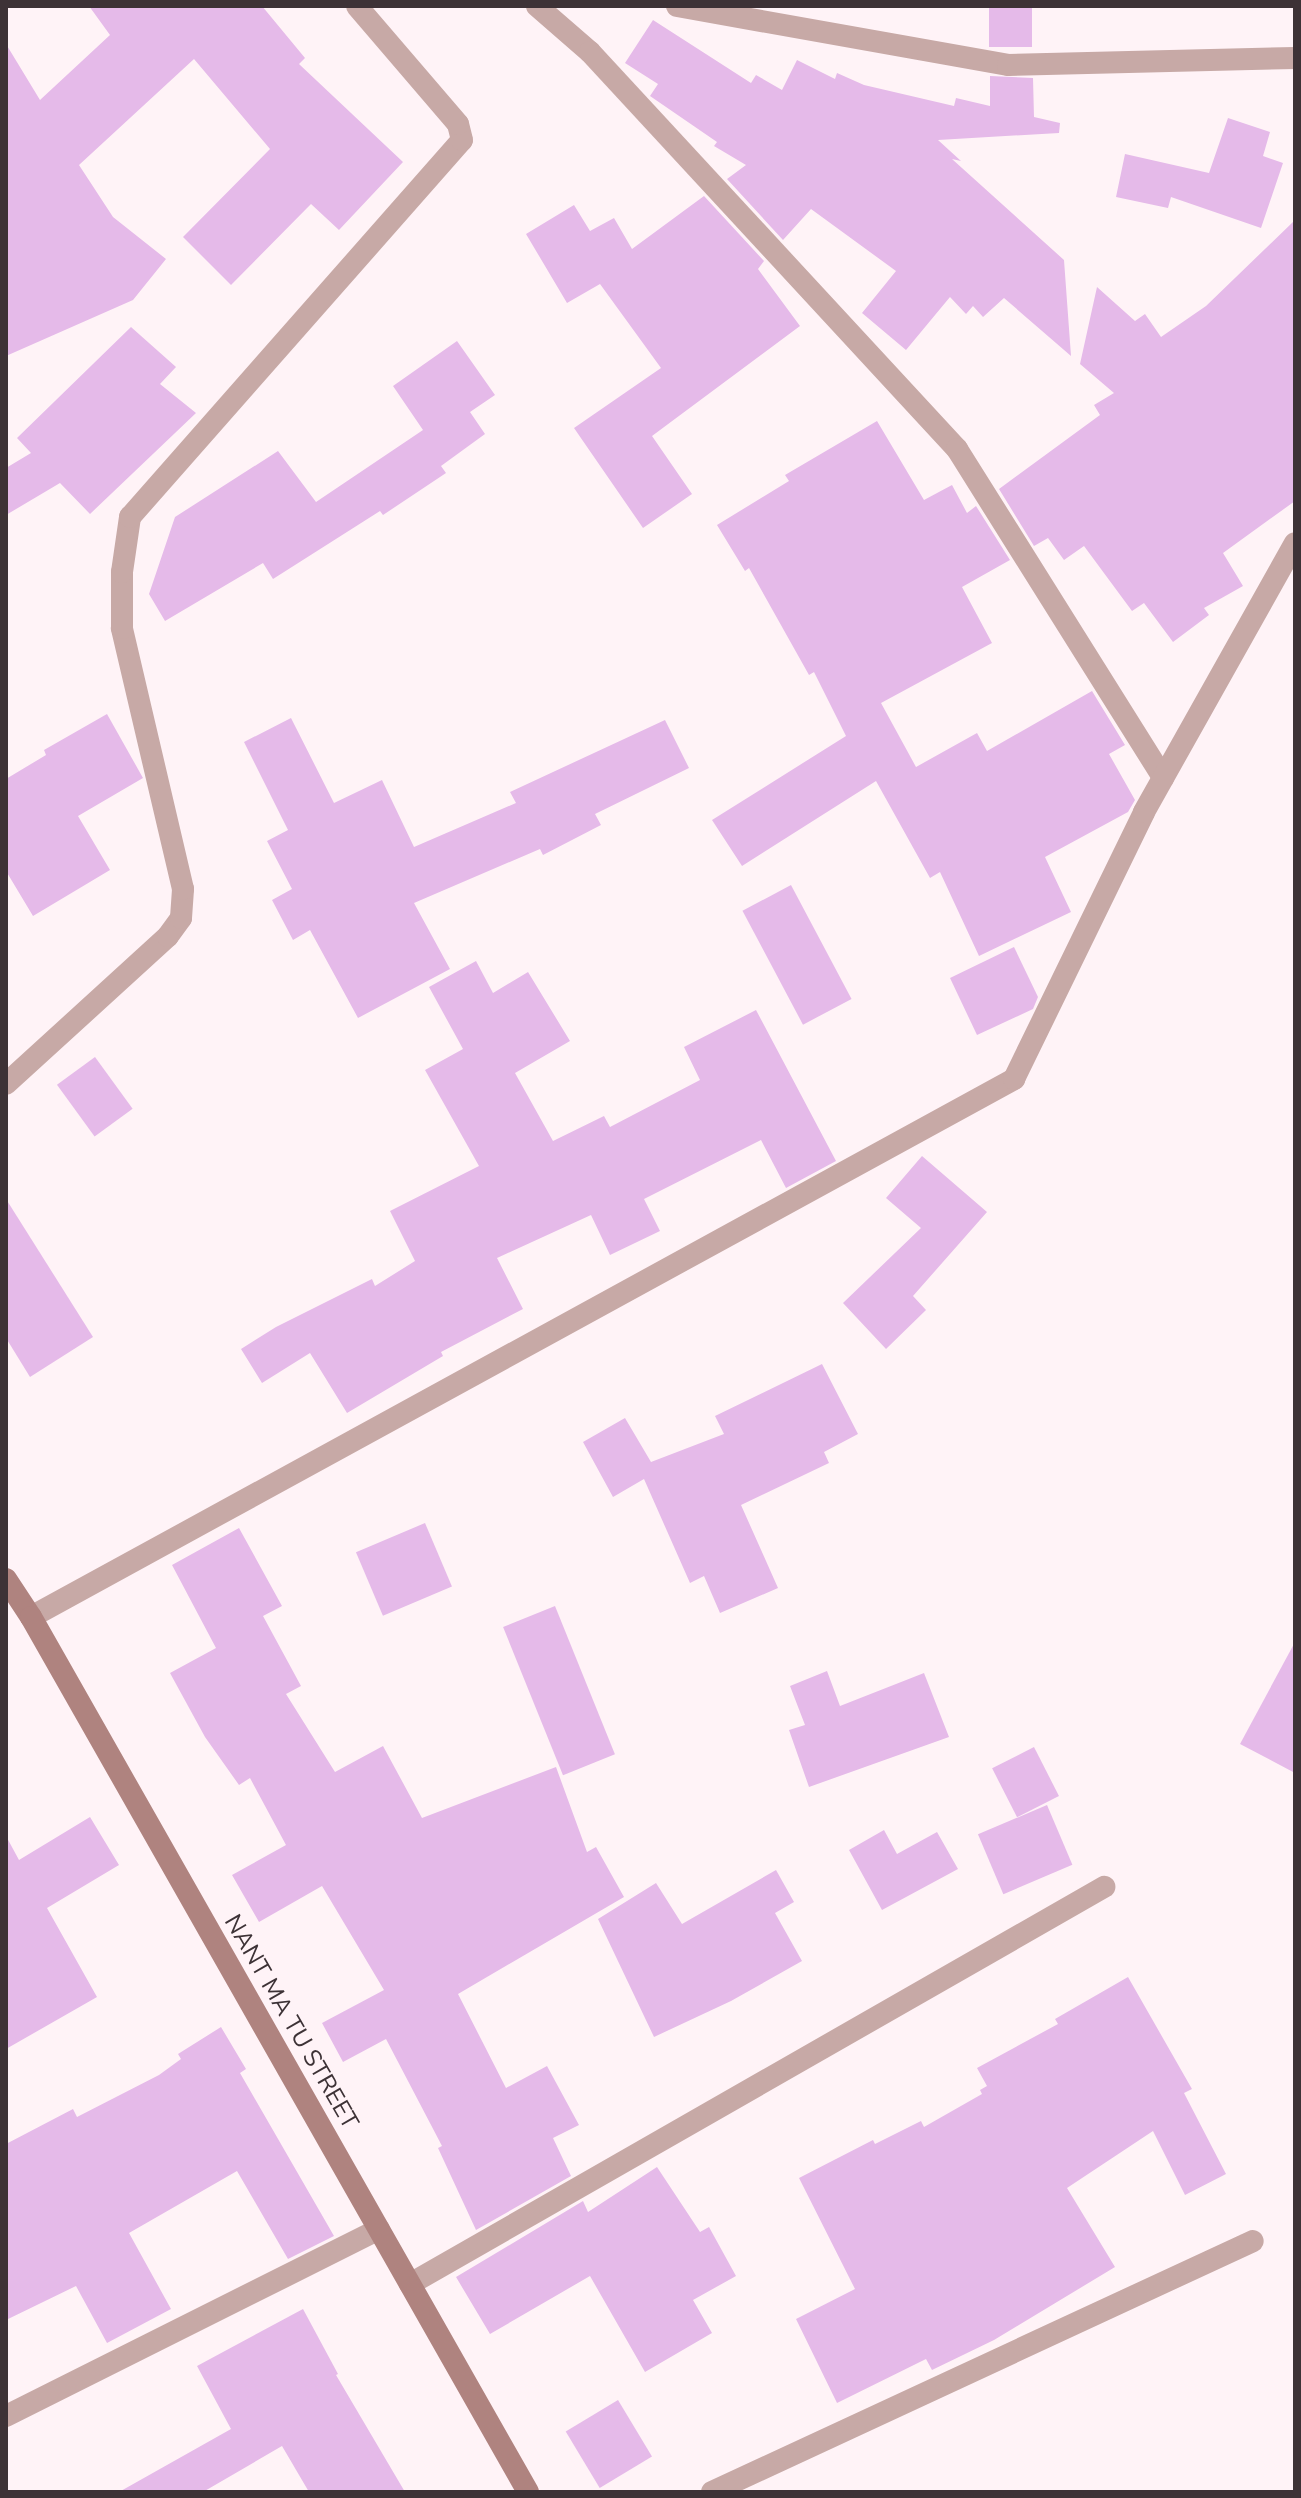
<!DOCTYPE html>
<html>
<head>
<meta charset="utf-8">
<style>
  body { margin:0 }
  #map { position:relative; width:1301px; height:2498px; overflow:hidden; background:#fff3f7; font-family:"Nunito Sans",sans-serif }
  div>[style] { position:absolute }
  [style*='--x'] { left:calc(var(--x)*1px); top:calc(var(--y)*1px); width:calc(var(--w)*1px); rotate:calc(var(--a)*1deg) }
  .building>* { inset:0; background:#e5bae9; transform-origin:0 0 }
  .minor>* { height:22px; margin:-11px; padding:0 11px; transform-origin:11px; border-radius:11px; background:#c7a9a6 }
  .secondary>* { height:22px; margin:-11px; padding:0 11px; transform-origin:11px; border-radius:11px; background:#af837f }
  span { translate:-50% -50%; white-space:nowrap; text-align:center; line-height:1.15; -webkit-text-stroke:6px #fff3f7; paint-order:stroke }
  .street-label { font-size:24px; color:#3d3236 }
  .frame { position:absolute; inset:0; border:8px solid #3d3236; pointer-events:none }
</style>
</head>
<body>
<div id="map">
  <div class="building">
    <i style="clip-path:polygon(89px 6px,262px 6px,305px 58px,299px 64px,403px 162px,339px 230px,311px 204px,231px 285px,183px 237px,270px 149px,194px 59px,79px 165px,113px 217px,166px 259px,133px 300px,6px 356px,6px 44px,40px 100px,110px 35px)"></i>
    <i style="left:989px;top:6px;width:43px;height:41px"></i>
    <i style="clip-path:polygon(653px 20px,751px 83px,756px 75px,782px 90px,797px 60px,835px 79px,837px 73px,864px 85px,954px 106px,956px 98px,990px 106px,990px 76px,1033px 78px,1034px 117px,1060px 123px,1059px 133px,938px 140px,961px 161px,952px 159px,1064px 260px,1071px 356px,1004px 298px,983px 317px,973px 306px,966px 314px,950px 297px,906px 350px,862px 313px,896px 271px,811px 209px,783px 240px,727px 179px,746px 165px,714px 146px,717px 142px,650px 96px,658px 84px,625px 63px)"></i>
    <i style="clip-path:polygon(1228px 118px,1270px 132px,1263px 156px,1283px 163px,1261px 228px,1171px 197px,1168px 208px,1116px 197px,1125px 154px,1209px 173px)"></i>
    <i style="clip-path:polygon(704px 196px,764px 261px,758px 269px,800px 326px,652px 436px,692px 494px,643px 528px,574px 428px,661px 368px,600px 284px,567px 303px,526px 234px,574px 205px,590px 231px,614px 218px,632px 249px)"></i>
    <i style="clip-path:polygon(1295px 220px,1295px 501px,1223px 553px,1243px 586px,1204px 608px,1209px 615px,1173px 642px,1144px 603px,1132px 611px,1084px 546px,1064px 560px,1048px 538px,1034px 546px,999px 489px,1100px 415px,1094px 405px,1114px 393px,1080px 364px,1097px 287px,1135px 321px,1145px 314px,1161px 337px,1206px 306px)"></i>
    <i style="clip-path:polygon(131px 327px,176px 367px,160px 384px,196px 413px,90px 514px,60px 483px,6px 515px,6px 468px,31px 453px,17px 438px)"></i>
    <i style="clip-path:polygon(457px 341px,495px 395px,470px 412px,485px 434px,441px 466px,446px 473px,383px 515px,380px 511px,273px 579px,263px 563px,165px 621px,149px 594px,175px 517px,278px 451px,316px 502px,423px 430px,393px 386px)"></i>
    <i style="clip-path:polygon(877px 421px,924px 500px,952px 485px,967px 513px,976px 506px,1010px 560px,962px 587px,992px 643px,881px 703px,916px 767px,977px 733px,987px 751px,1092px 691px,1125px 745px,1109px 754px,1135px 800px,1128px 812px,1045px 857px,1071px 912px,979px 956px,940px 872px,930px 878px,876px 781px,742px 866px,712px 820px,846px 736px,814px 672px,809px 675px,749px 568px,745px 571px,717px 525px,789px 481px,785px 475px)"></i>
    <i style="clip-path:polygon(107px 714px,143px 778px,78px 816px,110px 870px,33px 916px,6px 871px,6px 779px,46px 755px,44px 750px)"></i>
    <i style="clip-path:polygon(291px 718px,334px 803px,382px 780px,414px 847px,516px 803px,510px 792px,665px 720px,689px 768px,595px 814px,601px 825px,543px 855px,540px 849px,414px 903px,450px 969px,358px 1018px,310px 930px,293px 940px,272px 900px,292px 889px,267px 841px,288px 830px,244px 742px)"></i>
    <i style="left:791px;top:885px;width:129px;height:55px;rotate:62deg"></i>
    <i style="clip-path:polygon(1014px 947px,1038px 997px,1033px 1009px,977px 1035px,950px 978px)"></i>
    <i style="clip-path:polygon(476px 961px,493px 993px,528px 972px,570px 1041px,515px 1073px,553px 1141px,604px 1116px,610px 1127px,700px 1080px,684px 1047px,756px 1010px,836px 1161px,786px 1188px,761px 1140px,644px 1199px,660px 1231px,610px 1255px,591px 1215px,497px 1258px,523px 1309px,441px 1352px,443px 1356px,347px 1413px,310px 1353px,262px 1383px,241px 1349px,276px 1327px,372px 1279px,375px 1286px,415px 1261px,390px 1211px,479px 1166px,425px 1070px,463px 1049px,429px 987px)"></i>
    <i style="left:95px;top:1057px;width:64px;height:47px;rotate:54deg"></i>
    <i style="clip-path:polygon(922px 1156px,987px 1212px,913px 1296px,926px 1310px,886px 1349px,843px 1303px,921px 1228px,886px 1198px)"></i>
    <i style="clip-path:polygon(6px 1199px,93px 1337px,30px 1377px,6px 1338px)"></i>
    <i style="clip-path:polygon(822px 1364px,858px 1434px,824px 1452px,829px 1463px,741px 1505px,778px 1588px,720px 1613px,704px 1576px,690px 1583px,644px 1479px,613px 1497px,583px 1442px,625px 1418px,651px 1462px,724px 1434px,715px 1416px)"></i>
    <i style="left:425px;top:1523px;width:69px;height:75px;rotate:67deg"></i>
    <i style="clip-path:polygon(239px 1528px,282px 1606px,263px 1616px,301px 1686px,286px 1694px,335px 1772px,383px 1746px,422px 1818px,556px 1767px,587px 1852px,596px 1847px,624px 1897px,458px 1994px,506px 2088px,547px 2066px,579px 2125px,553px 2138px,571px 2176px,476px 2230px,438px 2148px,442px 2146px,386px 2039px,343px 2062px,322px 2023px,384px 1990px,322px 1886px,259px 1922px,232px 1875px,286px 1845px,250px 1778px,239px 1785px,205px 1737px,170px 1673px,216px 1648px,172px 1565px)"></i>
    <i style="left:555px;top:1606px;width:160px;height:56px;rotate:68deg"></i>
    <i style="clip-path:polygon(1295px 1642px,1295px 1773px,1240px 1744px)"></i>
    <i style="clip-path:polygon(827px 1671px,840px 1706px,924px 1673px,949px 1737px,809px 1787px,789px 1730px,805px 1725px,790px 1686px)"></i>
    <i style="left:1034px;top:1747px;width:55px;height:47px;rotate:63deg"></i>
    <i style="left:1047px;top:1805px;width:65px;height:75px;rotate:67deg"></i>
    <i style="clip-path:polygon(90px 1817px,119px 1865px,47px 1908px,97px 1997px,6px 2049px,6px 1836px,19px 1860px)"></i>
    <i style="clip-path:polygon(884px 1830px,897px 1854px,937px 1832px,958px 1869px,882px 1910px,849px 1850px)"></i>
    <i style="clip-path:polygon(776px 1870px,794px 1902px,775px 1913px,802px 1961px,731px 2001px,654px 2037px,598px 1919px,656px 1883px,682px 1924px)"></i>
    <i style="clip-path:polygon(1128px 1977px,1192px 2089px,1184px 2093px,1226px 2174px,1185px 2195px,1153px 2131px,1067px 2188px,1115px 2267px,994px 2340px,932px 2370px,926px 2359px,837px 2403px,796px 2319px,855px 2289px,799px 2178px,873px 2140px,875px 2144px,921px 2121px,924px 2127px,982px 2094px,980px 2090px,987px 2086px,977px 2068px,1058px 2024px,1055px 2019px)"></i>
    <i style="clip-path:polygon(221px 2027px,246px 2069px,240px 2073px,334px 2236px,288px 2259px,237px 2171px,129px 2233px,171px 2309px,107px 2343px,76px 2286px,6px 2320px,6px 2144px,73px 2109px,77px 2117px,159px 2075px,181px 2059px,178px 2054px)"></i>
    <i style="clip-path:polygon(657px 2167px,700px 2232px,709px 2227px,736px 2276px,693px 2300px,712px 2333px,645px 2372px,590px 2276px,490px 2334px,456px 2277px,583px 2201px,588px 2212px)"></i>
    <i style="clip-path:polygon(303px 2309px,338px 2374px,336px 2375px,405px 2492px,309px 2492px,282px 2446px,203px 2492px,119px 2492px,231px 2429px,197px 2366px)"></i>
    <i style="left:618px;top:2400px;width:66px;height:61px;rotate:59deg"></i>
  </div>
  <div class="minor">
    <i style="--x:537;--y:6;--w:70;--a:41"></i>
    <i style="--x:590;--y:52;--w:541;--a:47.25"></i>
    <i style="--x:957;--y:449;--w:388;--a:57.9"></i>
    <i style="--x:677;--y:6;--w:336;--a:10.1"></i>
    <i style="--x:1008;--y:65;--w:287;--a:-1.4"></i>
    <i style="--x:6;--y:1084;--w:219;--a:-42.4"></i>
    <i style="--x:168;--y:936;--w:22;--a:-54"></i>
    <i style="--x:181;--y:918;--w:29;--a:-86"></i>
    <i style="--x:183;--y:889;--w:268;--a:-103.2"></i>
    <i style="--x:122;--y:628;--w:56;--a:-90"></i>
    <i style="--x:122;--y:572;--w:56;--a:-81.7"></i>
    <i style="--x:130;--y:517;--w:502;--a:-48.63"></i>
    <i style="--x:462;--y:140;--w:16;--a:-104"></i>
    <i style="--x:458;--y:124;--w:155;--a:-130.6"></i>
    <i style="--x:31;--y:1617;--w:1121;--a:-28.69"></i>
    <i style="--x:1014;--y:1079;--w:297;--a:-64"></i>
    <i style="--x:1144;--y:812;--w:308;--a:-60.7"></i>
    <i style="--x:410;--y:2284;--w:800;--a:-29.77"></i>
    <i style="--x:6;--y:2416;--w:417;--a:-26.6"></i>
    <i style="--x:712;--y:2492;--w:596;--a:-24.89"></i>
  </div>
  <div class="secondary">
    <i style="--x:6;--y:1579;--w:45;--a:56.7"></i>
    <i style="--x:31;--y:1617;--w:1006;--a:60.4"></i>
  </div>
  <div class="street-label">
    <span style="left:291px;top:2022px;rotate:60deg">NANT MA TU STREET</span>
  </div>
  <div class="frame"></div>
</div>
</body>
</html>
